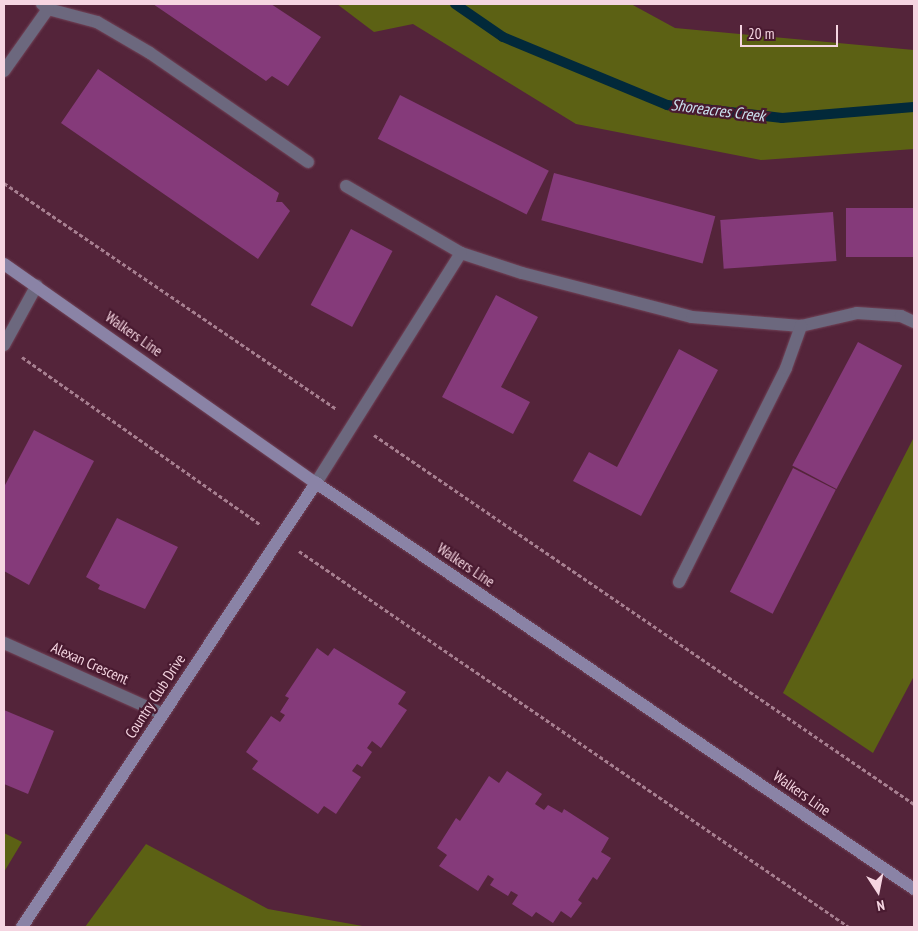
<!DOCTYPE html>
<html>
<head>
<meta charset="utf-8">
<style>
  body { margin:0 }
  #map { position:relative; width:918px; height:931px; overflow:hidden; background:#54243a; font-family:"PT Sans Narrow",sans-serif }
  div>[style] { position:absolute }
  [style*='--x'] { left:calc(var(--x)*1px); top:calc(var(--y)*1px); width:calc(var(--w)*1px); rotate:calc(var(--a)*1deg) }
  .green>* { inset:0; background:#5c6114 }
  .stream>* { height:10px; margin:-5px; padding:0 5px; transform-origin:5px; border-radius:5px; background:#02293a }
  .building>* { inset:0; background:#853a7a; transform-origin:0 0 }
  .path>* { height:3px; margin-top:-1.5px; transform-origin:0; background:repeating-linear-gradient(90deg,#a77f90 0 4px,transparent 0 6.5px) }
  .roads { filter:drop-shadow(0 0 1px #714458) drop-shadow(0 0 1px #714458) }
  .lane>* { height:12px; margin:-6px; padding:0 6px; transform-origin:6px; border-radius:6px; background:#6c687e }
  .street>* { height:12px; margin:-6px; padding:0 6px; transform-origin:6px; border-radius:6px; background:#6c687e }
  .secondary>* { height:12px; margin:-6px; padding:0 6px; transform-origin:6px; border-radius:6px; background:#8a83a6 }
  span { translate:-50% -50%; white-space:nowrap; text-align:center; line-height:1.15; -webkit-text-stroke:4.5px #491a30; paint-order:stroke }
  .street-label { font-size:15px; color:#f5d5e1 }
  .water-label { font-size:16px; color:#cbe3f1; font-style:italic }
  .frame { position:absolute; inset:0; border:5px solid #f5d5e1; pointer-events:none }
  .north { position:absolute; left:853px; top:866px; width:50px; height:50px; -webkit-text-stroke:4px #491a30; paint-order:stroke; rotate:169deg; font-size:14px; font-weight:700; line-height:20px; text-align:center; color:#f5d5e1 }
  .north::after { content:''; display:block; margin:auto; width:18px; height:22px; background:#f5d5e1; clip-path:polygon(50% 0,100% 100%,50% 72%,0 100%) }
  .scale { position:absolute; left:740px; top:25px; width:98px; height:22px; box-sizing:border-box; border:2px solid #f5d5e1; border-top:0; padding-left:6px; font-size:15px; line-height:18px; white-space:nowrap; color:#f5d5e1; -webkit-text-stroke:4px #491a30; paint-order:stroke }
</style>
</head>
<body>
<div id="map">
  <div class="green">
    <i style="clip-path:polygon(337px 4px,631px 4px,675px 28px,914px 50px,914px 149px,761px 160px,576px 124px,413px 24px,374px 32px)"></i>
    <i style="clip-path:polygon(914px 437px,914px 676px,873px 753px,783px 693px)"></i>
    <i style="clip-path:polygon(4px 833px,22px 842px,4px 872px)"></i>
    <i style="clip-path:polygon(146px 844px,268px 909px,368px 927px,85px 927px)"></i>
  </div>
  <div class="stream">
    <i style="--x:455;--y:4;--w:58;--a:34.5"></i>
    <i style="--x:503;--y:37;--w:178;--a:22.5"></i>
    <i style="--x:667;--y:105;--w:116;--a:6.4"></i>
    <i style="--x:782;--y:118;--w:132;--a:-4.8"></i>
  </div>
  <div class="building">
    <i style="clip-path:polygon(153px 4px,271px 4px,321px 37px,288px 86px,272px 76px,266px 81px)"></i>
    <i style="clip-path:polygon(98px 69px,279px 193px,276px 202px,282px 202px,290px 211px,258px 259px,61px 123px)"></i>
    <i style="left:400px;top:95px;width:167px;height:49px;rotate:27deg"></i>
    <i style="left:554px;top:173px;width:167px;height:49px;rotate:15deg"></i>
    <i style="left:914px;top:208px;width:49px;height:68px;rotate:90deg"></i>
    <i style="left:833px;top:212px;width:49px;height:113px;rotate:86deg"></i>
    <i style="left:351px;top:229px;width:47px;height:86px;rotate:28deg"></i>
    <i style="clip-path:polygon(496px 295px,538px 317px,501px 387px,530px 402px,513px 434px,442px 397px)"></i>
    <i style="left:858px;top:342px;width:50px;height:140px;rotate:28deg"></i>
    <i style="clip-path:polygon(679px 349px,718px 370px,641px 516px,573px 481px,589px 452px,617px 467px)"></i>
    <i style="clip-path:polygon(34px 430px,94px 461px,29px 585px,4px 571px,4px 487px)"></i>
    <i style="left:793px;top:468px;width:48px;height:139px;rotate:27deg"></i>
    <i style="clip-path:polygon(117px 518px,178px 547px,145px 609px,98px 589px,100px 585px,86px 577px)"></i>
    <i style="clip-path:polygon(317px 648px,328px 656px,334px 648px,406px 692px,398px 704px,407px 710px,381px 748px,372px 741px,367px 748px,372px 752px,362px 767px,357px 764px,352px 771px,361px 777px,336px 814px,324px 806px,318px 814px,252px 769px,258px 761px,246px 752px,271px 716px,280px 722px,285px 715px,280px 712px,289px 698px,285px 696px)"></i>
    <i style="clip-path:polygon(4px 710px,54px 731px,28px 794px,4px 784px)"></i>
    <i style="clip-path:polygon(507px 771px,542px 794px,535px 804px,544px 810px,548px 805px,562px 813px,564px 809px,609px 838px,601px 852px,611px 858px,597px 880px,593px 877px,578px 900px,582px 903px,571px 918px,561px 911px,553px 923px,536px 912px,532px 917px,512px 904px,518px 895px,511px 891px,508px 896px,490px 885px,494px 879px,488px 875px,478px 891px,439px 866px,447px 855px,437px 848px,456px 818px,460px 821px,489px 776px,499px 783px)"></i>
  </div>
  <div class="path">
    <i style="--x:4;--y:183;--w:402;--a:34.2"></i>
    <i style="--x:22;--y:357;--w:292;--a:35.1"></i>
    <i style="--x:374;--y:435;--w:654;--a:34.35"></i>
    <i style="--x:299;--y:551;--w:666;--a:34.36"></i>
  </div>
  <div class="roads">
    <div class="lane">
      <i style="--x:42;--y:4;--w:8;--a:40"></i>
      <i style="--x:48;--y:9;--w:51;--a:14.9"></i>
      <i style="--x:97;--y:22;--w:61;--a:30.3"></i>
      <i style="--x:150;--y:53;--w:192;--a:34.6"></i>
      <i style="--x:4;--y:71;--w:76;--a:-54.6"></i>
      <i style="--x:346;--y:186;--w:133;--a:30.2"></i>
      <i style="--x:461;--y:253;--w:64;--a:18.2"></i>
      <i style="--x:522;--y:273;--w:176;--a:14.5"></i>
      <i style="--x:692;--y:317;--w:109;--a:4.7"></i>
      <i style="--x:801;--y:326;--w:57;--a:-13.1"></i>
      <i style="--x:857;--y:313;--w:44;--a:3.9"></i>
      <i style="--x:901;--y:316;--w:14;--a:25"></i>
      <i style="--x:316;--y:483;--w:272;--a:-57.8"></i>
      <i style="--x:679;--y:582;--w:239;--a:-63.4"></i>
      <i style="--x:786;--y:368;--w:45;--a:-70.3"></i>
    </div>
    <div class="street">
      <i style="--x:4;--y:345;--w:68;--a:-61.2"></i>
      <i style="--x:4;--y:643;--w:174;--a:24.1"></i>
    </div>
    <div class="secondary">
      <i style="--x:4;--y:264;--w:381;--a:35.1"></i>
      <i style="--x:316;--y:483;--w:723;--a:34.17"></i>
      <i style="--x:22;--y:927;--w:533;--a:-56.49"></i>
    </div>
  </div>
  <div class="street-label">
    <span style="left:134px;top:334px;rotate:35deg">Walkers Line</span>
    <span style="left:466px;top:565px;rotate:34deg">Walkers Line</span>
    <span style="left:90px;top:663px;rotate:24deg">Alexan Crescent</span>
    <span style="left:155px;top:696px;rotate:-57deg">Country Club Drive</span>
    <span style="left:802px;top:793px;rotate:35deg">Walkers Line</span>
  </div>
  <div class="water-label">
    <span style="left:718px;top:110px;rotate:7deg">Shoreacres Creek</span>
  </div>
  <div class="frame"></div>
  <div class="north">N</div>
  <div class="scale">20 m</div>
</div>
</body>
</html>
